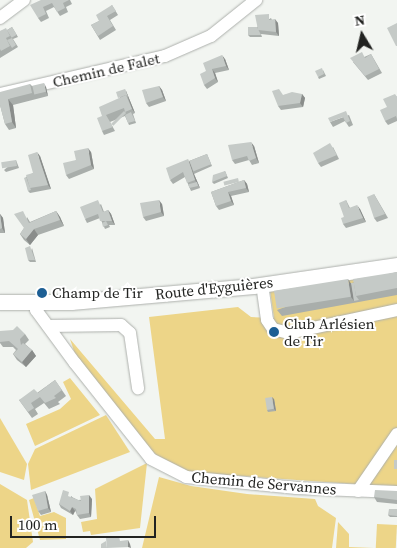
<!DOCTYPE html>
<html>
<head>
<meta charset="utf-8">
<style>
  body { margin:0 }
  #map { position:relative; width:397px; height:548px; overflow:hidden; background:#f2f5f1; font-family:"Source Serif 4",serif }
  div>[style] { position:absolute }
  [style*='--x'] { left:calc(var(--x)*1px); top:calc(var(--y)*1px); width:calc(var(--w)*1px); rotate:calc(var(--a)*1deg) }
  .green>* { inset:0; background:#edd588; transform-origin:0 0 }
  .roads { filter:drop-shadow(0 0 1px #adb0ac) drop-shadow(0 0 1px #adb0ac) }
  .minor>* { height:12px; margin:-6px; padding:0 6px; transform-origin:6px; border-radius:6px; background:#fff }
  .major>* { height:15px; margin:-7.5px; padding:0 7.5px; transform-origin:7.5px; border-radius:7.5px; background:#fff }
  .wall>* { inset:0; background:#a9aeab }
  .shaded-wall>* { inset:0; background:#8a8d8b }
  .building>* { inset:0; background:#c5cac7; transform-origin:0 0 }
  .dots>* { width:14px; height:14px; translate:-50% -50%; box-sizing:border-box; border:2px solid #fff; border-radius:50% }
  span { translate:-50% -50%; white-space:nowrap; text-align:center; line-height:1.15; -webkit-text-stroke:4px #fff; paint-order:stroke }
  .street-label { font-size:15px; color:#222321 }
  .poi-label { font-size:15px; color:#222321 }
  .left { translate:0 -50%; text-align:left }
  .north { position:absolute; left:337px; top:10px; width:50px; height:50px; -webkit-text-stroke:4px #fff; paint-order:stroke; rotate:351deg; font-size:14px; font-weight:700; line-height:20px; text-align:center; color:#222321 }
  .north::after { content:''; display:block; margin:auto; width:18px; height:22px; background:#222321; clip-path:polygon(50% 0,100% 100%,50% 72%,0 100%) }
  .scale { position:absolute; left:10px; top:516px; width:146px; height:22px; box-sizing:border-box; border:2px solid #222321; border-top:0; padding-left:6px; font-size:15px; line-height:18px; white-space:nowrap; color:#222321; -webkit-text-stroke:4px #fff; paint-order:stroke }
</style>
</head>
<body>
<div id="map">
  <div class="green">
    <i style="clip-path:polygon(397px 270px,397px 487px,184px 472px,159px 458px,143px 442px,77px 360px,70px 339px,155px 439px,165px 439px,149px 317px,238px 307px,251px 317px,274px 318px,270px 290px)"></i>
    <i style="clip-path:polygon(70px 378px,100px 415px,35px 446px,26px 424px,60px 409px,71px 399px,63px 382px)"></i>
    <i style="clip-path:polygon(106px 415px,130px 452px,31px 490px,28px 464px,35px 449px)"></i>
    <i style="clip-path:polygon(0 418px,27px 464px,24px 480px,0 472px)"></i>
    <i style="clip-path:polygon(147px 463px,140px 528px,91px 535px,90px 531px,83px 532px,81px 522px,97px 519px,95px 489px)"></i>
    <i style="clip-path:polygon(159px 477px,191px 486px,247px 494px,315px 499px,318px 506px,336px 518px,332px 548px,142px 548px)"></i>
    <i style="clip-path:polygon(0 484px,27px 500px,33px 542px,26px 548px,0 548px)"></i>
    <i style="clip-path:polygon(34px 498px,40px 516px,54px 512px,66px 518px,66px 539px,40px 540px,29px 500px)"></i>
    <i style="clip-path:polygon(338px 522px,349px 534px,349px 547px,374px 548px,336px 548px)"></i>
    <i style="left:377px;top:524px;width:20px;height:24px;rotate:3deg"></i>
  </div>
  <div class="roads">
    <div class="minor">
      <i style="--x:0;--y:18;--w:30;--a:-37"></i>
      <i style="--x:0;--y:94;--w:169;--a:-13"></i>
      <i style="--x:165;--y:56;--w:50;--a:-23.5"></i>
      <i style="--x:211;--y:36;--w:58;--a:-38.7"></i>
      <i style="--x:262;--y:284;--w:36;--a:82"></i>
      <i style="--x:267;--y:320;--w:11;--a:56"></i>
      <i style="--x:273;--y:329;--w:16;--a:14"></i>
      <i style="--x:289;--y:333;--w:110;--a:-12"></i>
      <i style="--x:36;--y:302;--w:8;--a:90"></i>
      <i style="--x:36;--y:310;--w:66;--a:53.7"></i>
      <i style="--x:75;--y:363;--w:122;--a:51.6"></i>
      <i style="--x:151;--y:459;--w:39;--a:27"></i>
      <i style="--x:186;--y:477;--w:111;--a:5.7"></i>
      <i style="--x:296;--y:488;--w:101;--a:2.3"></i>
      <i style="--x:48;--y:326;--w:73;--a:-0.8"></i>
      <i style="--x:121;--y:325;--w:12;--a:42"></i>
      <i style="--x:130;--y:333;--w:56;--a:81.7"></i>
      <i style="--x:358;--y:491;--w:69;--a:-55.6"></i>
    </div>
    <div class="major">
      <i style="--x:0;--y:302;--w:71;--a:0"></i>
      <i style="--x:71;--y:302;--w:183;--a:-5"></i>
      <i style="--x:253;--y:286;--w:146;--a:-8.3"></i>
    </div>
  </div>
  <div class="wall">
    <i style="clip-path:polygon(41px 0,70px 0,72px 4px,66px 7px,68px 12px,60px 16px,54px 7px,46px 11px,49px 18px,41px 22px,38px 18px)"></i>
    <i style="clip-path:polygon(112px 5px,118px 15px,110px 20px,116px 30px,100px 40px,91px 25px,99px 21px)"></i>
    <i style="clip-path:polygon(271px 18px,272px 20px,278px 23px,279px 36px,261px 34px,262px 37px,250px 37px,248px 35px,257px 27px)"></i>
    <i style="clip-path:polygon(12px 27px,18px 37px,13px 39px,18px 47px,0 58px,0 31px,7px 30px)"></i>
    <i style="clip-path:polygon(371px 54px,382px 73px,368px 80px,353px 62px)"></i>
    <i style="clip-path:polygon(225px 59px,229px 70px,215px 73px,218px 82px,207px 89px,204px 85px,206px 71px)"></i>
    <i style="clip-path:polygon(323px 70px,326px 76px,319px 79px,318px 77px)"></i>
    <i style="clip-path:polygon(30px 84px,32px 86px,46px 87px,48px 96px,13px 105px,16px 128px,9px 130px,5px 124px,0 105px)"></i>
    <i style="clip-path:polygon(159px 86px,162px 90px,166px 101px,149px 107px,146px 103px)"></i>
    <i style="clip-path:polygon(126px 91px,135px 113px,133px 114px,136px 123px,129px 125px,125px 116px,110px 122px,115px 131px,104px 135px,102px 131px,102px 116px)"></i>
    <i style="clip-path:polygon(302px 94px,305px 98px,303px 107px,281px 110px,278px 106px,283px 95px)"></i>
    <i style="clip-path:polygon(397px 96px,397px 121px,388px 125px,385px 121px,387px 107px)"></i>
    <i style="clip-path:polygon(349px 115px,353px 125px,349px 127px,345px 121px,333px 127px,330px 122px)"></i>
    <i style="clip-path:polygon(254px 146px,259px 163px,252px 165px,249px 160px,235px 164px,232px 160px)"></i>
    <i style="clip-path:polygon(333px 147px,339px 159px,321px 167px,318px 163px)"></i>
    <i style="clip-path:polygon(91px 152px,94px 169px,69px 179px,66px 175px,76px 160px)"></i>
    <i style="clip-path:polygon(207px 154px,212px 166px,194px 174px,200px 188px,191px 191px,185px 177px,173px 184px,170px 180px,189px 161px)"></i>
    <i style="clip-path:polygon(40px 156px,51px 189px,30px 193px,28px 191px,26px 177px,33px 173px)"></i>
    <i style="clip-path:polygon(16px 160px,19px 168px,6px 172px,4px 170px)"></i>
    <i style="clip-path:polygon(225px 171px,228px 178px,214px 184px,212px 182px)"></i>
    <i style="clip-path:polygon(244px 180px,247px 184px,249px 192px,231px 196px,234px 205px,219px 210px,216px 206px,211px 192px)"></i>
    <i style="clip-path:polygon(374px 194px,388px 218px,377px 222px,374px 218px)"></i>
    <i style="clip-path:polygon(346px 200px,350px 208px,360px 209px,366px 222px,346px 228px,343px 224px)"></i>
    <i style="clip-path:polygon(101px 204px,104px 212px,108px 210px,111px 214px,115px 225px,109px 225px,110px 227px,105px 229px,100px 218px,87px 223px,85px 219px)"></i>
    <i style="clip-path:polygon(162px 204px,164px 216px,146px 221px,143px 217px)"></i>
    <i style="clip-path:polygon(56px 211px,60px 217px,64px 226px,38px 235px,30px 245px,24px 240px,20px 234px,24px 228px,27px 217px,30px 222px)"></i>
    <i style="clip-path:polygon(0 214px,3px 218px,5px 233px,0 233px)"></i>
    <i style="clip-path:polygon(32px 248px,36px 262px,30px 262px,28px 260px)"></i>
    <i style="clip-path:polygon(397px 272px,397px 295px,282px 316px,277px 310px,351px 283px)"></i>
    <i style="clip-path:polygon(0 331px,25px 334px,29px 340px,25px 344px,32px 350px,36px 356px,26px 367px,17px 360px,13px 354px,16px 350px,13px 347px,3px 347px,0 343px)"></i>
    <i style="clip-path:polygon(55px 380px,66px 396px,58px 402px,60px 404px,49px 409px,44px 403px,35px 409px,38px 414px,32px 418px,19px 400px,37px 393px)"></i>
    <i style="clip-path:polygon(274px 399px,276px 411px,268px 412px,267px 410px)"></i>
    <i style="clip-path:polygon(45px 491px,47px 495px,51px 512px,41px 515px,38px 511px)"></i>
    <i style="clip-path:polygon(397px 491px,397px 504px,377px 502px,374px 497px)"></i>
    <i style="clip-path:polygon(72px 496px,72px 497px,78px 500px,92px 499px,91px 517px,80px 519px,77px 515px,76px 512px,75px 511px,73px 515px,61px 508px,59px 504px)"></i>
    <i style="clip-path:polygon(397px 509px,397px 517px,390px 517px,388px 515px)"></i>
  </div>
  <div class="shaded-wall">
    <i style="clip-path:polygon(275px 19px,278px 23px,279px 36px,276px 32px)"></i>
    <i style="clip-path:polygon(222px 55px,225px 59px,229px 70px,226px 66px)"></i>
    <i style="clip-path:polygon(212px 69px,215px 73px,218px 82px,215px 78px)"></i>
    <i style="clip-path:polygon(44px 83px,46px 87px,48px 96px,46px 92px)"></i>
    <i style="clip-path:polygon(159px 86px,162px 90px,166px 101px,163px 97px)"></i>
    <i style="clip-path:polygon(125px 89px,126px 91px,135px 113px,132px 109px)"></i>
    <i style="clip-path:polygon(302px 94px,305px 98px,303px 107px,300px 103px)"></i>
    <i style="clip-path:polygon(8px 99px,13px 105px,16px 128px,12px 122px)"></i>
    <i style="clip-path:polygon(251px 142px,254px 146px,259px 163px,256px 158px)"></i>
    <i style="clip-path:polygon(88px 148px,91px 152px,94px 169px,91px 165px)"></i>
    <i style="clip-path:polygon(37px 152px,40px 156px,51px 189px,48px 185px)"></i>
    <i style="clip-path:polygon(188px 159px,190px 163px,193px 172px,194px 174px,200px 188px,195px 180px)"></i>
    <i style="clip-path:polygon(244px 180px,247px 184px,249px 192px,246px 188px)"></i>
    <i style="clip-path:polygon(228px 192px,231px 196px,234px 205px,231px 201px)"></i>
    <i style="clip-path:polygon(159px 200px,162px 204px,164px 216px,161px 212px)"></i>
    <i style="clip-path:polygon(357px 205px,360px 209px,366px 222px,363px 218px)"></i>
    <i style="clip-path:polygon(108px 210px,111px 214px,115px 225px,112px 221px)"></i>
    <i style="clip-path:polygon(56px 211px,60px 217px,64px 226px,60px 220px)"></i>
    <i style="clip-path:polygon(0 214px,3px 218px,5px 233px,2px 228px)"></i>
    <i style="clip-path:polygon(34px 229px,38px 235px,30px 245px,26px 239px)"></i>
    <i style="clip-path:polygon(348px 279px,352px 285px,354px 301px,351px 297px)"></i>
    <i style="clip-path:polygon(32px 350px,36px 356px,26px 367px,22px 362px)"></i>
    <i style="clip-path:polygon(272px 397px,274px 399px,276px 411px,274px 409px)"></i>
    <i style="clip-path:polygon(45px 491px,47px 495px,51px 512px,48px 508px)"></i>
    <i style="clip-path:polygon(89px 495px,92px 499px,91px 517px,89px 513px)"></i>
    <i style="clip-path:polygon(72px 507px,75px 511px,73px 515px,70px 511px)"></i>
    <i style="clip-path:polygon(128px 540px,130px 544px,131px 548px,128px 547px)"></i>
  </div>
  <div class="building">
    <i style="clip-path:polygon(41px 0,69px 0,63px 3px,65px 8px,57px 12px,52px 3px,43px 7px,46px 14px,38px 18px,30px 5px)"></i>
    <i style="clip-path:polygon(112px 5px,116px 11px,107px 16px,113px 26px,98px 36px,91px 25px,99px 21px,96px 15px)"></i>
    <i style="clip-path:polygon(269px 14px,269px 20px,275px 19px,276px 32px,258px 30px,255px 15px)"></i>
    <i style="clip-path:polygon(397px 23px,397px 46px,396px 46px,387px 28px)"></i>
    <i style="left:12px;top:27px;width:9px;height:6px;rotate:58deg"></i>
    <i style="clip-path:polygon(248px 27px,257px 27px,261px 35px,248px 35px)"></i>
    <i style="clip-path:polygon(6px 28px,10px 36px,6px 38px,10px 46px,1px 51px,0 49px,0 31px)"></i>
    <i style="clip-path:polygon(12px 38px,16px 45px,12px 48px,7px 40px)"></i>
    <i style="clip-path:polygon(362px 52px,365px 58px,371px 54px,379px 69px,365px 76px,350px 58px)"></i>
    <i style="clip-path:polygon(222px 55px,226px 66px,212px 69px,215px 78px,204px 85px,200px 74px,206px 71px,203px 63px)"></i>
    <i style="clip-path:polygon(322px 68px,324px 74px,318px 77px,315px 71px)"></i>
    <i style="left:44px;top:83px;width:9px;height:12px;rotate:77deg"></i>
    <i style="clip-path:polygon(30px 84px,32px 93px,8px 99px,12px 122px,5px 124px,0 105px,0 92px)"></i>
    <i style="clip-path:polygon(159px 86px,163px 97px,146px 103px,142px 90px)"></i>
    <i style="clip-path:polygon(125px 89px,128px 97px,126px 95px,118px 98px,116px 92px)"></i>
    <i style="clip-path:polygon(279px 89px,283px 95px,292px 92px,302px 94px,300px 103px,278px 106px,272px 91px)"></i>
    <i style="clip-path:polygon(395px 94px,397px 97px,397px 119px,396px 116px,385px 121px,380px 110px,387px 107px,383px 99px)"></i>
    <i style="clip-path:polygon(126px 95px,132px 109px,125px 112px,124px 108px,106px 115px,113px 127px,102px 131px,97px 118px,102px 116px,99px 107px)"></i>
    <i style="left:124px;top:111px;width:3px;height:18px;rotate:45deg"></i>
    <i style="clip-path:polygon(346px 111px,350px 121px,346px 123px,343px 117px,330px 122px,328px 118px)"></i>
    <i style="clip-path:polygon(131px 112px,135px 121px,128px 123px,125px 115px)"></i>
    <i style="clip-path:polygon(251px 142px,256px 158px,249px 161px,247px 156px,232px 160px,228px 145px)"></i>
    <i style="clip-path:polygon(330px 143px,337px 155px,318px 163px,313px 153px)"></i>
    <i style="clip-path:polygon(88px 148px,91px 165px,66px 175px,63px 163px,76px 160px,74px 151px)"></i>
    <i style="clip-path:polygon(37px 152px,48px 185px,30px 188px,26px 175px,33px 173px,28px 155px)"></i>
    <i style="left:207px;top:154px;width:11px;height:19px;rotate:68deg"></i>
    <i style="clip-path:polygon(188px 159px,195px 180px,187px 183px,183px 172px,170px 180px,166px 168px)"></i>
    <i style="left:16px;top:160px;width:6px;height:15px;rotate:81deg"></i>
    <i style="clip-path:polygon(225px 171px,227px 176px,212px 182px,213px 175px)"></i>
    <i style="clip-path:polygon(26px 177px,31px 190px,28px 191px,24px 178px)"></i>
    <i style="left:238px;top:178px;width:4px;height:15px;rotate:76deg"></i>
    <i style="clip-path:polygon(244px 180px,246px 188px,228px 192px,231px 201px,216px 206px,211px 192px)"></i>
    <i style="left:197px;top:182px;width:4px;height:9px;rotate:76deg"></i>
    <i style="clip-path:polygon(374px 194px,385px 214px,374px 218px,367px 197px)"></i>
    <i style="clip-path:polygon(98px 200px,103px 212px,108px 210px,112px 221px,100px 221px,98px 214px,85px 219px,80px 207px)"></i>
    <i style="clip-path:polygon(159px 200px,161px 212px,143px 217px,140px 203px)"></i>
    <i style="clip-path:polygon(346px 200px,349px 208px,357px 205px,363px 218px,343px 224px,341px 218px,344px 217px,339px 203px)"></i>
    <i style="clip-path:polygon(23px 211px,29px 223px,56px 211px,60px 220px,34px 229px,26px 239px,20px 234px,24px 228px,14px 214px)"></i>
    <i style="clip-path:polygon(0 214px,2px 228px,0 229px)"></i>
    <i style="clip-path:polygon(106px 221px,108px 225px,103px 227px,102px 223px)"></i>
    <i style="clip-path:polygon(30px 246px,35px 260px,28px 260px,25px 248px)"></i>
    <i style="clip-path:polygon(397px 272px,397px 288px,356px 296px,353px 279px)"></i>
    <i style="left:348px;top:279px;width:18px;height:75px;rotate:81deg"></i>
    <i style="clip-path:polygon(351px 283px,354px 283px,356px 296px,359px 300px,354px 301px)"></i>
    <i style="clip-path:polygon(17px 326px,25px 334px,20px 339px,21px 345px,23px 343px,32px 350px,22px 362px,13px 354px,18px 349px,9px 341px,0 342px,0 331px,13px 330px)"></i>
    <i style="clip-path:polygon(55px 380px,62px 390px,54px 396px,56px 398px,45px 403px,40px 397px,31px 403px,34px 408px,28px 412px,19px 400px,34px 389px,38px 393px)"></i>
    <i style="left:46px;top:386px;width:1px;height:11px"></i>
    <i style="left:272px;top:397px;width:12px;height:7px;rotate:81deg"></i>
    <i style="left:397px;top:460px;width:9px;height:3px;rotate:90deg"></i>
    <i style="clip-path:polygon(63px 490px,69px 492px,68px 496px,81px 501px,80px 496px,89px 495px,89px 513px,77px 515px,76px 509px,72px 507px,70px 511px,59px 504px)"></i>
    <i style="clip-path:polygon(375px 490px,397px 491px,397px 500px,374px 497px)"></i>
    <i style="clip-path:polygon(45px 491px,48px 508px,38px 511px,32px 495px)"></i>
    <i style="clip-path:polygon(389px 509px,397px 509px,397px 516px,388px 515px)"></i>
    <i style="clip-path:polygon(119px 536px,120px 541px,128px 540px,128px 547px,107px 548px,106px 538px)"></i>
    <i style="clip-path:polygon(106px 541px,107px 548px,101px 548px,101px 544px)"></i>
  </div>
  <div class="dots">
    <i style="left:42px;top:293px;background:#1d5f94"></i>
    <i style="left:274px;top:332px;background:#1d5f94"></i>
  </div>
  <div class="street-label">
    <span style="left:106px;top:70px;rotate:-13deg">Chemin de Falet</span>
    <span style="left:214px;top:288px;rotate:-6deg">Route d'Eyguières</span>
    <span style="left:264px;top:483px;rotate:5deg">Chemin de Servannes</span>
  </div>
  <div class="poi-label">
    <span class="left" style="left:52px;top:293px">Champ de Tir</span>
    <span class="left" style="left:284px;top:332px">Club Arlésien<br>de Tir</span>
  </div>
  <div class="north">N</div>
  <div class="scale">100 m</div>
</div>
</body>
</html>
